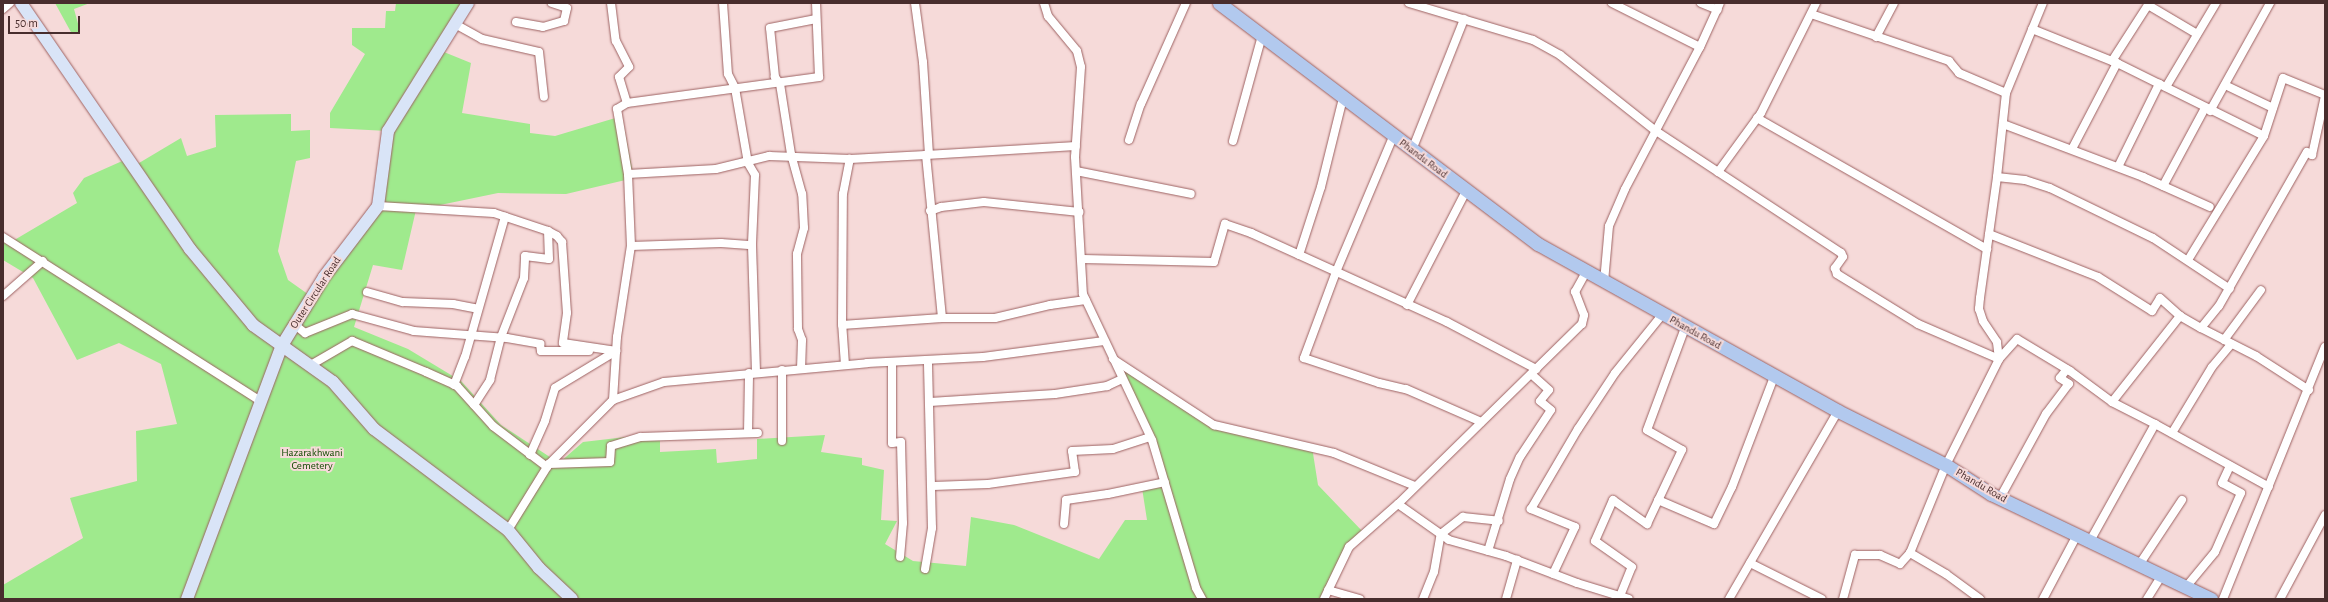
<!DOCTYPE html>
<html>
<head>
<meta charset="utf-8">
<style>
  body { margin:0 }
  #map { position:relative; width:2328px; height:602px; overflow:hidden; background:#f6dad9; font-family:"Alegreya Sans",sans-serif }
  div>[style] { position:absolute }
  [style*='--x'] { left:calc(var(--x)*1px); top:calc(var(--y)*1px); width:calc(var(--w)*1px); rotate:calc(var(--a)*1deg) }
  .green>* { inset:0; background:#9fea8d }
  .roads { filter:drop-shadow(0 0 1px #9d6262) drop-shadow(0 0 1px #9d6262) }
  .street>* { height:8px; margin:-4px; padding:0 4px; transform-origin:4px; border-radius:4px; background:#fff }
  .secondary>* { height:12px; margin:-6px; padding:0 6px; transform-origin:6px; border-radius:6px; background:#d9e4f7 }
  .primary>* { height:13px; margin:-6.5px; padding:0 6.5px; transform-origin:6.5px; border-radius:6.5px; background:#b2c9ee }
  span { translate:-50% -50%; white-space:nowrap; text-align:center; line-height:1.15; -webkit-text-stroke:4px #f6dad9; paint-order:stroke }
  .street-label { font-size:11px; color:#482d2d }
  .park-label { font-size:11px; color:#104800 }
  .frame { position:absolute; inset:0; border:4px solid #482d2d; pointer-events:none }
  .scale { position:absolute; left:8px; top:16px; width:72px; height:18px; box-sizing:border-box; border:2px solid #482d2d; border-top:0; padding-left:5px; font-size:12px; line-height:14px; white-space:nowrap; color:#482d2d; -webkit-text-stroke:3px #f6dad9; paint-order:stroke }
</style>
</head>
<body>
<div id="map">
  <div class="green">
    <i style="clip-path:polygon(55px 3px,90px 3px,74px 9px,80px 31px,72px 34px)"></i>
    <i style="clip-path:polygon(396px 3px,468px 3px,439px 50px,471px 63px,462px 113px,530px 124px,530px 133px,555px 136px,622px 116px,634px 178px,566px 194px,498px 193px,416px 210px,402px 270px,373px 265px,354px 327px,408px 349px,461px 381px,501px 425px,559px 463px,583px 442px,660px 433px,660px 452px,716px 449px,717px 463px,757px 459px,757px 439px,825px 435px,821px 452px,862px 458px,862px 465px,884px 470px,881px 520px,897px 521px,885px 544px,913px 561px,966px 566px,971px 517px,1014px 525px,1099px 559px,1125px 520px,1147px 520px,1142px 488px,1166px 486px,1152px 440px,1112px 358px,1214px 425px,1312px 447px,1318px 485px,1364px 533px,1349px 547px,1324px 599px,3px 599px,3px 585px,83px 538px,70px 498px,137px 481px,136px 431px,177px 424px,161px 364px,119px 343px,77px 360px,33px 278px,3px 260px,3px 237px,11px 242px,77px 203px,73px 193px,84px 178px,129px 158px,134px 166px,181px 138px,187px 156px,216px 147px,215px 115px,291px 114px,291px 131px,310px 130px,310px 158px,296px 161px,278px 251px,288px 280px,312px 297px,378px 206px,388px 131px,330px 128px,330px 113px,365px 54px,352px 45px,352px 28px,385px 28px,386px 11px,395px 11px)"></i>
  </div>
  <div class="roads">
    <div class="street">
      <i style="--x:611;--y:3;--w:38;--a:83"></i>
      <i style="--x:616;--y:41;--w:29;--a:63"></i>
      <i style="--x:629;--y:67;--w:14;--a:135"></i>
      <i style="--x:619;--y:77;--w:27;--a:73"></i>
      <i style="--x:627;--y:103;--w:194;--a:-7.7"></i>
      <i style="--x:819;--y:77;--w:74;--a:-92.3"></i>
      <i style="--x:723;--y:3;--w:71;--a:86"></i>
      <i style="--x:728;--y:74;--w:16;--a:63"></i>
      <i style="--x:735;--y:88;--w:76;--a:80.2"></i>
      <i style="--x:748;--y:163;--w:14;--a:60"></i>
      <i style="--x:755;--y:175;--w:70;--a:92.5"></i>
      <i style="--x:752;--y:245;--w:128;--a:88.2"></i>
      <i style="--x:915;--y:3;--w:60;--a:82.3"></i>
      <i style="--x:923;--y:62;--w:92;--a:86.3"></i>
      <i style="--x:1044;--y:3;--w:14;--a:73"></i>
      <i style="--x:1048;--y:16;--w:45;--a:50.4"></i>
      <i style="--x:1077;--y:51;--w:16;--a:76"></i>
      <i style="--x:1081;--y:67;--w:90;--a:93.8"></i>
      <i style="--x:1075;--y:157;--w:137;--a:86.7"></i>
      <i style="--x:1083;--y:294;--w:161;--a:64.7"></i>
      <i style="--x:1152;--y:440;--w:154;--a:73.4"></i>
      <i style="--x:1196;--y:588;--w:13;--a:61"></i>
      <i style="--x:1409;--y:3;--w:129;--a:16.6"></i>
      <i style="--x:1533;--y:40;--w:31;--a:29"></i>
      <i style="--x:1560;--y:55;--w:122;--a:38.4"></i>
      <i style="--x:1656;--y:131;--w:222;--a:33.4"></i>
      <i style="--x:1841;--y:253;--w:4;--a:63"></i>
      <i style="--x:1843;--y:257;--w:14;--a:126"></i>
      <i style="--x:1835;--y:268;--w:6;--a:72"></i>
      <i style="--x:1837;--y:274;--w:95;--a:31.7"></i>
      <i style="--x:1918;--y:324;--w:88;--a:23.4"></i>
      <i style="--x:1999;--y:359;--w:27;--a:-48"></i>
      <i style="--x:2017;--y:339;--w:62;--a:31.1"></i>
      <i style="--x:2070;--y:371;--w:52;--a:36.4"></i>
      <i style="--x:1612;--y:3;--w:98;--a:26.6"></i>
      <i style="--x:1701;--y:3;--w:18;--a:22"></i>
      <i style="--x:2149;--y:3;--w:2;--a:117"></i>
      <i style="--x:2148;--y:5;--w:57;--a:30.6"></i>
      <i style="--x:3;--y:9;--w:9;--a:-41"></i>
      <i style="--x:1811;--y:14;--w:146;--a:18.8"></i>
      <i style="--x:1949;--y:61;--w:16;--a:50"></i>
      <i style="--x:1959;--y:73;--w:51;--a:23.1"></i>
      <i style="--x:516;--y:22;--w:27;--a:10"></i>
      <i style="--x:543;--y:27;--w:22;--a:-16"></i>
      <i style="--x:564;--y:21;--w:13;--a:-77"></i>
      <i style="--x:567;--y:8;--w:16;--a:-162"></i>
      <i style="--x:455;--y:24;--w:31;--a:29"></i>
      <i style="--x:482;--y:39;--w:58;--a:12.8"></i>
      <i style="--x:539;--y:52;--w:45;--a:83.7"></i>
      <i style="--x:2032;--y:29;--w:92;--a:21.8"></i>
      <i style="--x:2117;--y:63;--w:164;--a:26.4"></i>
      <i style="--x:1876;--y:37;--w:38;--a:-62"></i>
      <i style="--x:2112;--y:61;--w:67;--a:-57.3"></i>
      <i style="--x:2225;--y:85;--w:53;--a:25.6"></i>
      <i style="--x:2166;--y:87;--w:98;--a:-59.2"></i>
      <i style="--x:2210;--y:111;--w:124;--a:-60.9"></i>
      <i style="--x:1757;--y:118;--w:265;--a:29.7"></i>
      <i style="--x:2003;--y:124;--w:150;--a:20.7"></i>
      <i style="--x:2143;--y:177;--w:73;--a:24.1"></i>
      <i style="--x:1393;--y:137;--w:147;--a:112.9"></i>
      <i style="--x:1336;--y:272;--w:92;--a:110.4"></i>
      <i style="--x:1304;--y:358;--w:79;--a:18.4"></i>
      <i style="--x:1379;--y:383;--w:28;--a:13"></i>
      <i style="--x:1406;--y:389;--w:82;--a:23.7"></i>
      <i style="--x:1129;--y:140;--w:38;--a:-72"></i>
      <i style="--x:1141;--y:104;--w:111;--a:-66"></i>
      <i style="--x:1233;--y:141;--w:109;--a:-74.6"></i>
      <i style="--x:2072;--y:149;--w:97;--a:-62.4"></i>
      <i style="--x:1412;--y:150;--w:141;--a:-68.3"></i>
      <i style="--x:2118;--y:167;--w:93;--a:-63.7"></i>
      <i style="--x:1076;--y:171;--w:117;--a:11.3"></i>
      <i style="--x:1718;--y:172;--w:73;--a:-53.9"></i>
      <i style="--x:1761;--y:113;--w:123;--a:-63.4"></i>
      <i style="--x:628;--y:174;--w:88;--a:-3.3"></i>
      <i style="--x:716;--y:169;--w:55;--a:-13.8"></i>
      <i style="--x:769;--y:156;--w:81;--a:2.1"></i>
      <i style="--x:850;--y:159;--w:76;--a:-3"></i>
      <i style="--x:1997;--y:177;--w:28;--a:6"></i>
      <i style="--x:2025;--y:180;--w:26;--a:18"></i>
      <i style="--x:2050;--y:188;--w:114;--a:25.9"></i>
      <i style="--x:2153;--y:238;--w:92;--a:33.5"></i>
      <i style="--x:2163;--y:186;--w:89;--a:-61.7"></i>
      <i style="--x:378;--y:206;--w:116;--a:3.5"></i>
      <i style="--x:494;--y:213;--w:57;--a:18.4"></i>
      <i style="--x:548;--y:231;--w:10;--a:29"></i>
      <i style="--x:557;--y:236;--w:8;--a:50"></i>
      <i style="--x:562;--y:242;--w:71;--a:86"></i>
      <i style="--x:567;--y:313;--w:30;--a:98"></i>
      <i style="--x:563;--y:343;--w:54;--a:8.6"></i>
      <i style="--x:616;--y:351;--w:71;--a:148.8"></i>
      <i style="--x:555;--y:388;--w:34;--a:107"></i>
      <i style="--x:545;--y:421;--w:37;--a:114"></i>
      <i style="--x:930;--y:211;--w:12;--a:-20"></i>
      <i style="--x:941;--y:207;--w:43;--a:-6.6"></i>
      <i style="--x:984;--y:202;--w:96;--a:6"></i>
      <i style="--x:1989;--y:234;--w:117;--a:21.5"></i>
      <i style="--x:2098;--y:277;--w:64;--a:32.2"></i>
      <i style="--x:2152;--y:311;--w:15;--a:-58"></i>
      <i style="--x:2160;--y:298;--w:27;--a:42"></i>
      <i style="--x:3;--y:237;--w:305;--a:32.5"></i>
      <i style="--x:631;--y:246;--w:90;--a:-1.9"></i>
      <i style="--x:721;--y:243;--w:31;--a:4"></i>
      <i style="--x:1299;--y:255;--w:71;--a:-72.1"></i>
      <i style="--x:1321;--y:187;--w:92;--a:-76.1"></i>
      <i style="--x:1083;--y:259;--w:131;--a:1.3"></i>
      <i style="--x:1214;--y:262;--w:40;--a:-74"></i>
      <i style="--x:1225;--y:224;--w:28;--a:19"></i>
      <i style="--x:1251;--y:233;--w:215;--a:24.4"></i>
      <i style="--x:1447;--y:322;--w:101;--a:27.8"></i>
      <i style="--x:2188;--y:260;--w:145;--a:-58.5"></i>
      <i style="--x:2264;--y:136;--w:61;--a:-71.9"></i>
      <i style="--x:2283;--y:78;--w:45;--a:22"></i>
      <i style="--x:1604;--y:282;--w:56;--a:-84.9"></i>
      <i style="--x:1609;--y:226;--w:40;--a:-66.6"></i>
      <i style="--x:1625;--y:189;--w:161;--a:-62.2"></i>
      <i style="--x:1700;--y:47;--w:48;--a:-65.6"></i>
      <i style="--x:367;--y:292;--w:37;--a:16"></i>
      <i style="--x:403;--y:302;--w:50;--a:2.3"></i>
      <i style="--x:453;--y:304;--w:25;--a:11"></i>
      <i style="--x:3;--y:296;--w:53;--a:-41.2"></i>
      <i style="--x:1407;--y:305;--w:128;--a:-62.6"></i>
      <i style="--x:942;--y:318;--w:53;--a:0"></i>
      <i style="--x:995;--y:318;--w:57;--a:-13.3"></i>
      <i style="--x:1050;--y:305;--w:36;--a:-8"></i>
      <i style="--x:295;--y:325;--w:13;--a:39"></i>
      <i style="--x:305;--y:333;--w:51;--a:-22"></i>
      <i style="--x:352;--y:314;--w:64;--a:15.3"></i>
      <i style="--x:414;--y:331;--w:93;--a:4.3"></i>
      <i style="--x:507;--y:338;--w:34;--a:10"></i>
      <i style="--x:540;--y:344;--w:7;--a:82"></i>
      <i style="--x:541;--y:351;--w:48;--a:0"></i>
      <i style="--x:842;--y:325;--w:100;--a:-4"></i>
      <i style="--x:942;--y:318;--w:164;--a:-95.6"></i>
      <i style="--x:926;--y:155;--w:150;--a:-3.4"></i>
      <i style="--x:2201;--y:328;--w:62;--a:27"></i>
      <i style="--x:2256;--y:356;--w:63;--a:32.7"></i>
      <i style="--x:2224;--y:340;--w:62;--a:-53.5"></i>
      <i style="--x:1113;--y:359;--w:121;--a:33.2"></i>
      <i style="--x:1214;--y:425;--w:123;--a:13.1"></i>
      <i style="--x:1334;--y:453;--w:87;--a:22.2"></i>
      <i style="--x:892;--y:362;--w:81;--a:90"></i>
      <i style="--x:892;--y:443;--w:9;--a:-6"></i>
      <i style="--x:901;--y:442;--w:81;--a:88.6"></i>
      <i style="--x:903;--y:523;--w:34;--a:95"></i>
      <i style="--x:845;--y:365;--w:43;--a:-94"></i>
      <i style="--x:842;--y:322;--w:128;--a:-89.6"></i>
      <i style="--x:843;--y:194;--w:36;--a:-79"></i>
      <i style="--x:309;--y:366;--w:50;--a:-30.2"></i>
      <i style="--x:352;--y:341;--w:80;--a:22.7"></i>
      <i style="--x:426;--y:372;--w:34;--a:24"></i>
      <i style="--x:457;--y:386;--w:54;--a:48"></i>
      <i style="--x:493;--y:426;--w:68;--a:37.2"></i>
      <i style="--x:801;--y:369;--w:29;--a:-88"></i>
      <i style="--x:802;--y:340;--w:12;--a:-110"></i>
      <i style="--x:798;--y:329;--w:75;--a:-90.8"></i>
      <i style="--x:797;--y:254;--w:27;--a:-75"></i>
      <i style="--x:804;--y:228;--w:34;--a:-93"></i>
      <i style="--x:802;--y:194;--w:41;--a:-105.4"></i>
      <i style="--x:791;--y:154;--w:71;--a:-98.9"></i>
      <i style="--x:780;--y:84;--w:9;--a:-126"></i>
      <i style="--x:775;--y:77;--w:49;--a:-95.8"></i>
      <i style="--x:770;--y:28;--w:47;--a:-11.1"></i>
      <i style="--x:782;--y:370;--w:71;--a:90"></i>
      <i style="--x:454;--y:385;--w:30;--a:-69"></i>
      <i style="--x:465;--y:357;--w:146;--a:-74.1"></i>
      <i style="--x:613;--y:400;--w:63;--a:-86.4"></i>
      <i style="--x:617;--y:337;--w:92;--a:-81.3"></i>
      <i style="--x:631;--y:246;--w:72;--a:-92.4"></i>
      <i style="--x:628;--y:174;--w:66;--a:-99.6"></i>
      <i style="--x:617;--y:109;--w:12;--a:-31"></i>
      <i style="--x:930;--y:402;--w:125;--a:-3.7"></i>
      <i style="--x:1055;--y:394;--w:53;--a:-8.7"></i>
      <i style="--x:1107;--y:386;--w:17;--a:-25"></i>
      <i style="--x:474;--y:405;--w:30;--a:-57"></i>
      <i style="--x:490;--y:380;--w:44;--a:-75.7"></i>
      <i style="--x:501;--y:337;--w:63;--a:-68.7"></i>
      <i style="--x:524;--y:278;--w:22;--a:-87"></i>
      <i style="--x:525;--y:256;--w:24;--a:7"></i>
      <i style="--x:549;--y:259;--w:28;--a:-92"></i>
      <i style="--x:2155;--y:424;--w:130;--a:28.9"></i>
      <i style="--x:748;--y:433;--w:60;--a:-89"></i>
      <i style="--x:2172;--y:433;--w:77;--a:-58.8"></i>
      <i style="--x:2212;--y:367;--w:30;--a:-50"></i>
      <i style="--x:549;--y:464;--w:61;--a:-1.9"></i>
      <i style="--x:610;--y:462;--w:16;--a:-86"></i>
      <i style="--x:611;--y:446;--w:31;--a:-17"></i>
      <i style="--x:641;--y:437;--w:117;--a:-2"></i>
      <i style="--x:933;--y:486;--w:55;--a:-2.1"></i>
      <i style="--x:988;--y:484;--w:88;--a:-7.9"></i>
      <i style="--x:1075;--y:472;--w:21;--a:-98"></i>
      <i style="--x:1072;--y:451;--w:41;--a:-2.8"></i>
      <i style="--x:1113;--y:449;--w:39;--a:-18"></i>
      <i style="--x:2000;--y:498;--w:96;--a:-61.3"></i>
      <i style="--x:2046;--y:414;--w:38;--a:-53"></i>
      <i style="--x:2069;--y:384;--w:11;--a:-146"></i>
      <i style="--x:2060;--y:378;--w:11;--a:-52"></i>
      <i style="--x:1658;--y:500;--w:61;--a:23.2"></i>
      <i style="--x:1714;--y:524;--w:41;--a:-64.1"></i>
      <i style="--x:1732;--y:487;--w:118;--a:-69.1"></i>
      <i style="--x:1398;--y:504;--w:62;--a:35.2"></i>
      <i style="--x:1449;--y:540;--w:59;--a:15.7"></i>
      <i style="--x:1506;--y:556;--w:76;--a:20.8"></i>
      <i style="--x:1577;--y:583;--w:54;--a:17.1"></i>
      <i style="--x:1064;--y:524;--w:24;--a:-85"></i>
      <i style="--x:1066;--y:500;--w:42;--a:-8.1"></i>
      <i style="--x:1108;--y:494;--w:58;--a:-11.9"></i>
      <i style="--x:508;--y:530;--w:78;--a:-58.2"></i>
      <i style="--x:549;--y:464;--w:91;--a:-45"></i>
      <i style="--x:613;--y:400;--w:54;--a:-19.4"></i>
      <i style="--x:664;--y:382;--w:204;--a:-5.3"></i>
      <i style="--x:867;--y:363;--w:116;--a:-3"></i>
      <i style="--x:983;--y:357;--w:122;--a:-7.5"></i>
      <i style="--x:2090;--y:541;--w:134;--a:-60.9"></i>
      <i style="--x:2155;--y:424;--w:48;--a:-152.9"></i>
      <i style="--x:2112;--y:402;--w:110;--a:-51.7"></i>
      <i style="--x:2180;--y:316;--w:24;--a:30"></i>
      <i style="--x:2201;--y:328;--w:28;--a:-51"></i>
      <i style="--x:2219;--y:306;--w:177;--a:-60.3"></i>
      <i style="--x:2307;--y:152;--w:6;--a:31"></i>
      <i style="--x:2312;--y:155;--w:60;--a:-77.6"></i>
      <i style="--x:1488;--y:551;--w:75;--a:-73"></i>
      <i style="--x:1510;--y:479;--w:24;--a:-66"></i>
      <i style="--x:1520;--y:457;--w:56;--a:-56.6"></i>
      <i style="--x:1551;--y:410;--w:14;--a:-141"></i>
      <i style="--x:1540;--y:401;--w:14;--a:-51"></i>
      <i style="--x:1549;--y:390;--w:24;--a:-138"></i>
      <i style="--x:1750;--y:563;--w:80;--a:26.6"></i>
      <i style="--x:2139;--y:565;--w:78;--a:-56.5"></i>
      <i style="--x:925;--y:569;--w:42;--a:-80.3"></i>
      <i style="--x:932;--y:528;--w:168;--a:-91.4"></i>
      <i style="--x:1553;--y:574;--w:52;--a:-64.9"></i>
      <i style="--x:1575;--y:527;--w:48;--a:-157.8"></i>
      <i style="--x:1531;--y:509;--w:93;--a:-59.6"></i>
      <i style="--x:1578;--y:429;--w:67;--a:-56.5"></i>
      <i style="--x:1615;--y:373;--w:75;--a:-51"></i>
      <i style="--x:2186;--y:587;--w:45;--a:-50.4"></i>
      <i style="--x:2215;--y:552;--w:64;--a:-66.2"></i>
      <i style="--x:2241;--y:493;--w:21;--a:-152"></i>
      <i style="--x:2222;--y:483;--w:19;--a:-65"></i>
      <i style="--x:1328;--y:590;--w:33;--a:16"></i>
      <i style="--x:1620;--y:596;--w:31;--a:-68"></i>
      <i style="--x:1632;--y:567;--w:45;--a:-144.9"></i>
      <i style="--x:1595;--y:541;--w:45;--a:-66.3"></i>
      <i style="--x:1613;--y:500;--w:42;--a:35.2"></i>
      <i style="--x:1647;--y:524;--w:82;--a:-64.7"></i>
      <i style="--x:1682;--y:450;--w:40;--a:-150.3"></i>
      <i style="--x:1647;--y:430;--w:109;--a:-69.6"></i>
      <i style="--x:1324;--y:599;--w:58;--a:-64.3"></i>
      <i style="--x:1349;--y:547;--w:65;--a:-41.3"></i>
      <i style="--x:1398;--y:504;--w:257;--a:-44.4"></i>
      <i style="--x:1582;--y:324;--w:9;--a:-77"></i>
      <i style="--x:1584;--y:315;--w:25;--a:-111"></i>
      <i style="--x:1575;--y:292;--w:23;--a:-61"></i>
      <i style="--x:1423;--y:599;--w:29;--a:-68"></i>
      <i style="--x:1434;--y:572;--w:39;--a:-80"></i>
      <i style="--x:1441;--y:534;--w:28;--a:-38"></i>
      <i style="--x:1463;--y:517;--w:36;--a:6"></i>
      <i style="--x:1506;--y:599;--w:41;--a:-74.2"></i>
      <i style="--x:1729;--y:599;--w:217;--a:-59.9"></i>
      <i style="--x:1843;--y:599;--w:46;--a:-74.7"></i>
      <i style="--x:1855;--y:555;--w:25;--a:0"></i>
      <i style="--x:1880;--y:555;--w:22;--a:24"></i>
      <i style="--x:1900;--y:564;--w:15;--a:-48"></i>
      <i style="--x:1980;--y:599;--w:42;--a:-143.7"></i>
      <i style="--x:1946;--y:574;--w:42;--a:-149.7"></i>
      <i style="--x:1910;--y:553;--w:95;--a:-67.8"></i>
      <i style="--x:1946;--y:465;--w:119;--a:-63.4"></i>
      <i style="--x:1999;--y:359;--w:17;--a:-97"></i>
      <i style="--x:1997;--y:342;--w:25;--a:-124"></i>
      <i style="--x:1983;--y:321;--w:13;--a:-108"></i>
      <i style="--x:1979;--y:309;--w:11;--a:-85"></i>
      <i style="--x:1980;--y:298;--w:122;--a:-82"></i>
      <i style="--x:1997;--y:177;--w:84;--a:-83.9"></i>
      <i style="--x:2006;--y:93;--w:97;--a:-67.7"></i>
      <i style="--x:2043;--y:599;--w:72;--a:-62"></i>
      <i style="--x:2147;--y:599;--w:28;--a:-58"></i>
      <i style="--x:2223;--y:599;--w:272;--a:-68"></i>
      <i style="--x:2280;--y:599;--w:95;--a:-61.8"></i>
    </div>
    <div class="secondary">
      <i style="--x:21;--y:3;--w:298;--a:55.5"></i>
      <i style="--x:190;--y:249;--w:99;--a:50.3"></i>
      <i style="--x:253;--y:325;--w:98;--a:35.5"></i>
      <i style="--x:333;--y:382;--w:62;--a:48.9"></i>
      <i style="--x:374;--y:429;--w:168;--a:37"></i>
      <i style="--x:508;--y:530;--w:49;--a:50.8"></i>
      <i style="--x:539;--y:568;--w:45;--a:43.2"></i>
      <i style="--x:187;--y:599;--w:269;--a:-69.5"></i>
      <i style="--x:281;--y:347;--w:82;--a:-58.4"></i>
      <i style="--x:324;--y:277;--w:89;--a:-52.7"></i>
      <i style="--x:378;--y:206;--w:76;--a:-82.4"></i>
      <i style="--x:388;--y:131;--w:151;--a:-58"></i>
    </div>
    <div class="primary">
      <i style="--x:1219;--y:3;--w:400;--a:37.1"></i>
      <i style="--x:1538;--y:244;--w:343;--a:29.1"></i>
      <i style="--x:1838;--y:411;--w:121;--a:26.6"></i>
      <i style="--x:1946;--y:465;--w:54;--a:32.8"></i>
      <i style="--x:1991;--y:494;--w:244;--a:25.5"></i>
    </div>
  </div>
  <div class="street-label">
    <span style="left:1423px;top:159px;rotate:37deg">Phandu Road</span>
    <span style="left:316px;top:293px;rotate:-57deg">Outer Circular Road</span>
    <span style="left:1695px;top:333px;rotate:29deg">Phandu Road</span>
    <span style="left:1981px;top:486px;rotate:30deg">Phandu Road</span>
  </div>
  <div class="park-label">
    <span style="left:312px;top:460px">Hazarakhwani<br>Cemetery</span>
  </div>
  <div class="frame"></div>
  <div class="scale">50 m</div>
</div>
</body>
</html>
